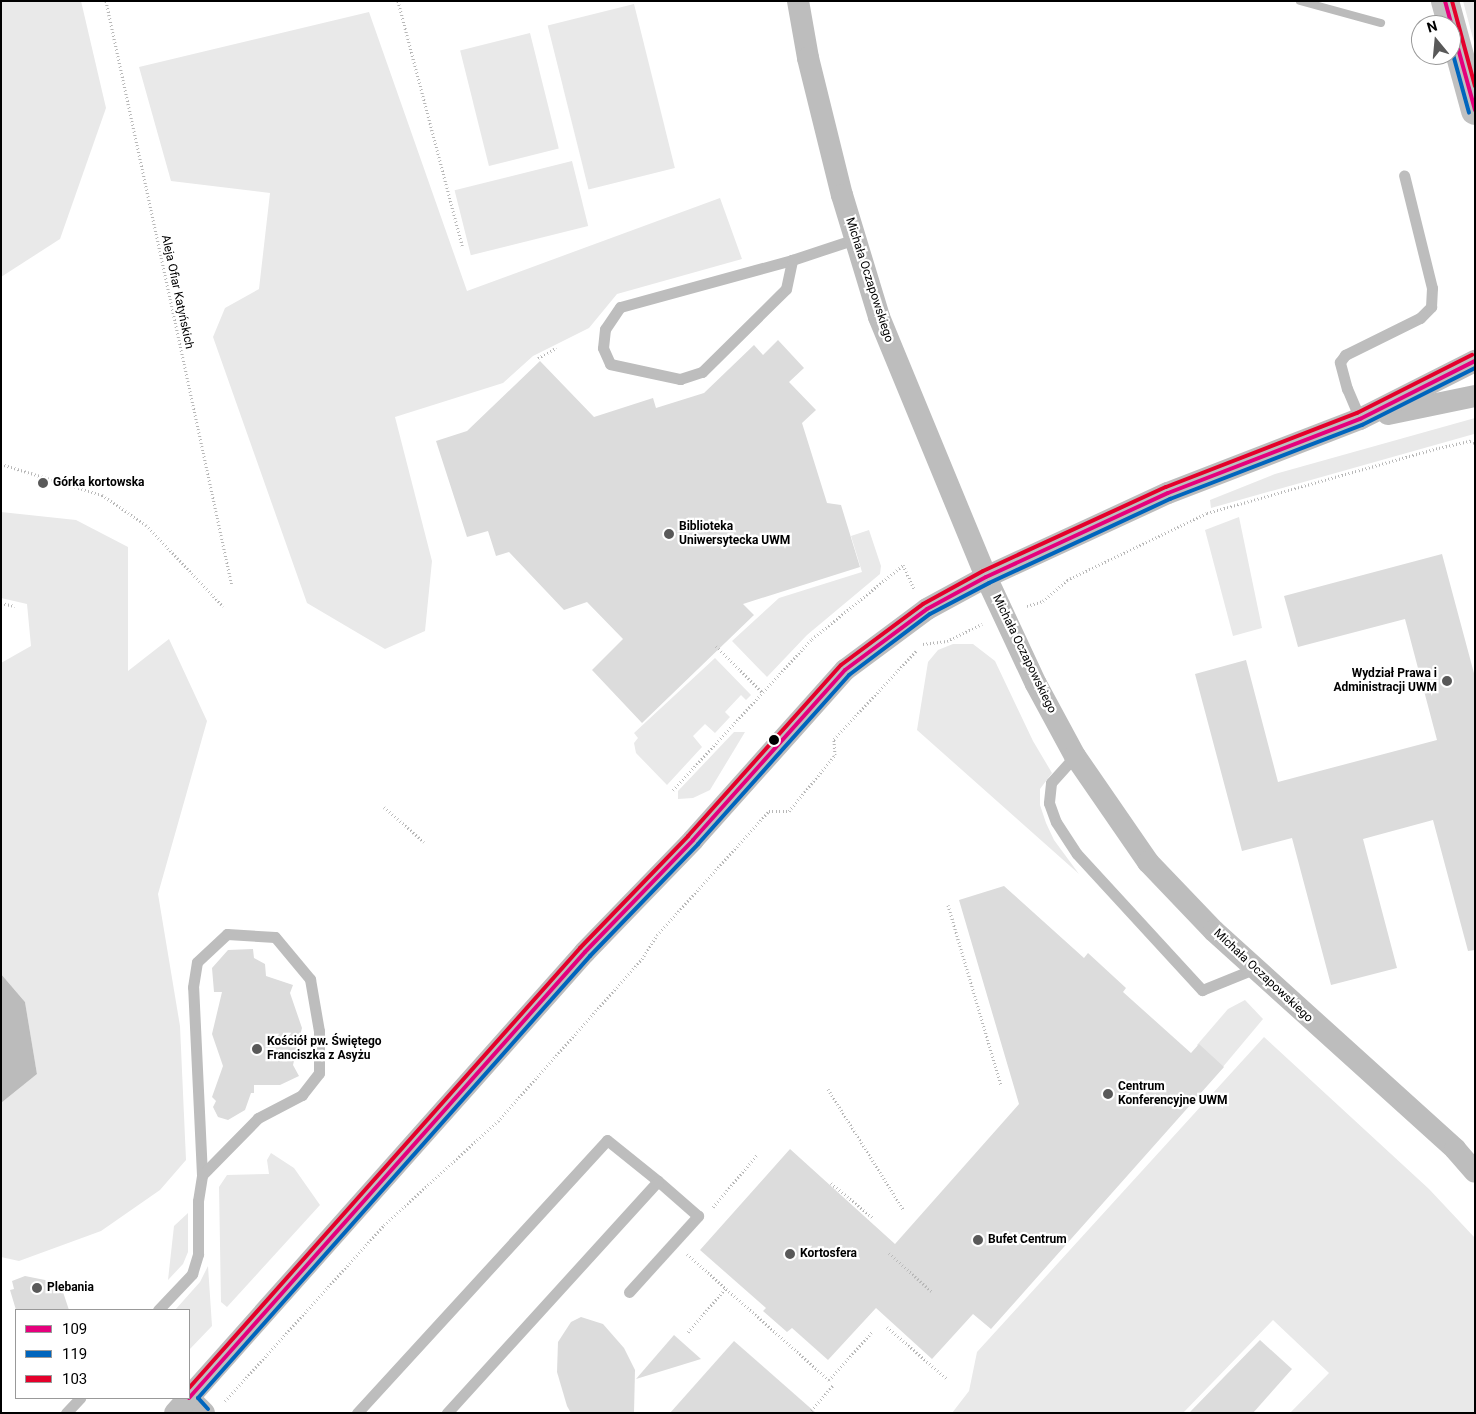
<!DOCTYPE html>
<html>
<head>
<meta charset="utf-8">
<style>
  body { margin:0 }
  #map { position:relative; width:1476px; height:1414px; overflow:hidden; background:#fff; font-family:Roboto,sans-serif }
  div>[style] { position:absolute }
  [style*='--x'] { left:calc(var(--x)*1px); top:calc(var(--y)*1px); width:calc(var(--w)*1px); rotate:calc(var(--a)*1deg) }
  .green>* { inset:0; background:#e9e9e9; transform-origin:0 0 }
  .water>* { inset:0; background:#bbb }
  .stream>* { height:8px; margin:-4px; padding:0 4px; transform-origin:4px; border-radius:4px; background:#bbb }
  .building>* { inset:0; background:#dcdcdc }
  .path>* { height:3px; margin-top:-1.5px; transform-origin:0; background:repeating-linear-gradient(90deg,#b8b8b8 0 1px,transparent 0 3.5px) }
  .lane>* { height:11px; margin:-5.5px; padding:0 5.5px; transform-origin:5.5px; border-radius:5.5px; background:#bdbdbd }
  .street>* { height:22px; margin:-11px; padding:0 11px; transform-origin:11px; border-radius:11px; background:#bdbdbd }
  .secondary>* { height:28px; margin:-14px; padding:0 14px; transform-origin:14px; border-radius:14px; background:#c0c0c0 }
  .bus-1>* { height:4px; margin:-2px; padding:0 2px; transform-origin:2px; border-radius:2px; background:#e5007d }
  .bus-2>* { height:4px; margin:-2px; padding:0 2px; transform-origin:2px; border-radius:2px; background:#0065bd }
  .bus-3>* { height:4px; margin:-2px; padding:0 2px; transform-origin:2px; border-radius:2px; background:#e4002b }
  .dots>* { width:14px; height:14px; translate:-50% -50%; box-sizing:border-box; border:2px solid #fff; border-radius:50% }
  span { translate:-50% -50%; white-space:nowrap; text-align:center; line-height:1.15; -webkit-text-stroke:4.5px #fff; paint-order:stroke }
  .street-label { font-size:12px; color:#000 }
  .poi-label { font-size:12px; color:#000; font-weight:700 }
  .left { translate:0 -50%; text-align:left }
  .right { translate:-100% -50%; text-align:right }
  .frame { position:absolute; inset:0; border:2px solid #000; pointer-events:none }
  .legend { position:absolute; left:15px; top:1309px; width:175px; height:90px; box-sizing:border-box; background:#fff; border:1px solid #999; margin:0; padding:6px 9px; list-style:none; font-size:15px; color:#000 }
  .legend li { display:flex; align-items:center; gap:10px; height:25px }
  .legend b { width:25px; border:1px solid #999 }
  .north { position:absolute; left:1411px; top:15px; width:50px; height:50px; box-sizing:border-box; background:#fff; border:1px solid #999; border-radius:50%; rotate:343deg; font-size:14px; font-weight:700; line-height:20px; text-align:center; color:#000 }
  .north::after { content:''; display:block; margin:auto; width:18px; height:22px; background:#595959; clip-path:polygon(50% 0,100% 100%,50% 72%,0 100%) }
</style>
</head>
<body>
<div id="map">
  <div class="green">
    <i style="clip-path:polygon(1px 1px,81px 1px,106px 108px,60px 239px,1px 277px)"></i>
    <i style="clip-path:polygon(1463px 1px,1475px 1px,1475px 46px)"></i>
    <i style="left:634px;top:4px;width:169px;height:89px;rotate:76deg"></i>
    <i style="clip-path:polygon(369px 12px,467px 291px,720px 198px,742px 259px,617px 294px,589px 328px,533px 356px,503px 383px,395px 417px,432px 561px,425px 631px,385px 649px,307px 603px,213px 337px,225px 308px,259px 289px,270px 193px,171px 181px,139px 67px)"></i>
    <i style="left:530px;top:33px;width:119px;height:72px;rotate:76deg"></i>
    <i style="left:572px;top:161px;width:67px;height:121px;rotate:76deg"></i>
    <i style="clip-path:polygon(1475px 418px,1474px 434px,1211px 508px,1210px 500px,1275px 474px)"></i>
    <i style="clip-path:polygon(1px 512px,76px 520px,128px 547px,128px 671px,169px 639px,207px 721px,158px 894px,180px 1026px,186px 1160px,160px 1190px,101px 1231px,19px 1261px,1px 1257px,1px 1103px,37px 1074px,25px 1002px,1px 974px,1px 663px,31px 646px,27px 604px,1px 598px)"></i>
    <i style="clip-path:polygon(1239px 517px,1262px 628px,1233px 636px,1205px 530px)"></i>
    <i style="clip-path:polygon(869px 530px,881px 566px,880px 574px,807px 635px,767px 677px,732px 641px,779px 598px,862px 572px,851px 536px)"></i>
    <i style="clip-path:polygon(953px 644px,973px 644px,995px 661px,1033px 741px,1052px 773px,1040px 789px,1040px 805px,1046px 823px,1054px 840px,1079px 874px,917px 730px,928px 662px,938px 650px)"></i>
    <i style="clip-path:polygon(715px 658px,751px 695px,746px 700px,741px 695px,725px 712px,730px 717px,715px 733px,705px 724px,693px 736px,702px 747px,667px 785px,636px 753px,634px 743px,638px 738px,634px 733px)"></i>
    <i style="clip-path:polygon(734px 732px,745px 732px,710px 790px,693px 798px,678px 799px,678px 791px)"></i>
    <i style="clip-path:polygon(1245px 1000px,1263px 1019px,1222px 1068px,1197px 1045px,1228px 1009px)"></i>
    <i style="clip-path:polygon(1264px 1037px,1429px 1189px,1475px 1238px,1475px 1413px,1290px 1413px,1329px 1373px,1273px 1320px,1183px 1413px,952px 1413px,969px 1391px,977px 1352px)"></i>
    <i style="clip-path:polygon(271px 1153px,294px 1168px,320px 1205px,227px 1307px,221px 1302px,219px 1187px,227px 1175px,269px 1174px,267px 1160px)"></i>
    <i style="clip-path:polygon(188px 1213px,188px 1252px,183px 1264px,168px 1280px,174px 1226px)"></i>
    <i style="clip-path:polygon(208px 1266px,212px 1326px,189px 1350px,189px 1310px,175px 1310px,200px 1282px)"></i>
  </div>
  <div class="water">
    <i style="clip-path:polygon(1px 974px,25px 1002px,37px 1074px,1px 1103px)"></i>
  </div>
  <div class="stream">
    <i style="--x:1300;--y:1;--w:84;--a:15.2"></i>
  </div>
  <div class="building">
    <i style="clip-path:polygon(778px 340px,804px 368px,789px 382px,816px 410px,802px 423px,827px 503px,841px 505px,860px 567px,743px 604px,754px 615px,642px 723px,592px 670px,623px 639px,587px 602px,564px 610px,509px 552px,496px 556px,488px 531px,467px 537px,436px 441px,467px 431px,540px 361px,594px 417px,653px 398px,656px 408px,704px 393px,754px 345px,763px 355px)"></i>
    <i style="clip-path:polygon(1442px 554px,1475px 677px,1475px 950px,1468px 951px,1433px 820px,1363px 839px,1397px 968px,1331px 985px,1292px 838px,1242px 851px,1195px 674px,1246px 660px,1278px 782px,1437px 740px,1405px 619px,1298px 647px,1284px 596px)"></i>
    <i style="clip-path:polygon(1004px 886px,1084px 958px,1088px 953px,1126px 988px,1123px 992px,1191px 1053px,1199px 1044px,1224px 1067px,991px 1329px,973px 1314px,932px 1359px,876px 1308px,828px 1360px,792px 1328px,787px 1332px,763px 1311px,766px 1308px,700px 1250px,790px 1149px,895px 1244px,1019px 1104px,959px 900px)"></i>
    <i style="clip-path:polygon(253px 949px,254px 958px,265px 964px,266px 976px,293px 985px,290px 993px,302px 1028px,293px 1065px,299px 1076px,280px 1085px,254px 1085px,254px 1093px,251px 1093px,245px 1110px,228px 1120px,218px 1117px,213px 1107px,216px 1101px,212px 1097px,223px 1066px,212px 1034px,222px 992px,214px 992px,212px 968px,228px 950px)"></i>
    <i style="clip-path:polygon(25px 1276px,60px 1283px,69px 1310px,16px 1310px,10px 1290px,14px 1289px,12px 1281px)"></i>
    <i style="clip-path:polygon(581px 1317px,603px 1324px,624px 1348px,635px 1370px,634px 1413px,571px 1413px,567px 1406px,557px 1372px,558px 1342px,571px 1322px)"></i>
    <i style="clip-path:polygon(674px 1335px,701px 1359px,636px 1379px)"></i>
    <i style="clip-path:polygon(1260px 1340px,1292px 1369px,1253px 1413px,1189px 1413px)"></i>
    <i style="clip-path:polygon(734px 1341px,816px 1413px,670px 1413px)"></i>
  </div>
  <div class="path">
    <i style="--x:106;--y:1;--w:598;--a:77.85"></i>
    <i style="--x:398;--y:1;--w:255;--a:75.3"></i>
    <i style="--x:538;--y:358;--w:21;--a:-29"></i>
    <i style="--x:1;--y:464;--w:106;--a:17.1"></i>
    <i style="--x:102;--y:495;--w:53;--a:34.3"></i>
    <i style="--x:146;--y:525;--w:112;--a:46.5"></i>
    <i style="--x:1;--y:603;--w:14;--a:12"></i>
    <i style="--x:1027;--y:606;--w:17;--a:-17"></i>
    <i style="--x:1043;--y:601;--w:32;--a:-41"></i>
    <i style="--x:1067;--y:580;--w:155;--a:-25.6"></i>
    <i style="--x:1207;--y:513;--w:241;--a:-15.7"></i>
    <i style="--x:1439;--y:448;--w:32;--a:-13"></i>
    <i style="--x:1470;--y:441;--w:5;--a:22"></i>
    <i style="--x:923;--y:644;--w:24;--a:-7"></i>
    <i style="--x:947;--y:641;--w:39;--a:-26"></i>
    <i style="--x:716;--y:646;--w:66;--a:45"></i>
    <i style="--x:673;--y:790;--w:205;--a:-47.4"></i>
    <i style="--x:812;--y:639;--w:117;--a:-39.1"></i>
    <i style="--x:903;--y:565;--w:26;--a:65"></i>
    <i style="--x:384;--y:807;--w:53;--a:41.2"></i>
    <i style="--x:948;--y:905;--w:188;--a:73.6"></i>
    <i style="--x:828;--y:1089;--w:142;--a:58"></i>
    <i style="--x:831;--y:1183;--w:55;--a:39.8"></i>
    <i style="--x:713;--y:1207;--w:68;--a:-49.8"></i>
    <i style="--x:889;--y:1253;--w:57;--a:42.1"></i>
    <i style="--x:687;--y:1254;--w:190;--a:41.6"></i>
    <i style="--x:829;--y:1380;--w:64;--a:-48.1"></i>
    <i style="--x:887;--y:1327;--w:79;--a:40.9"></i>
    <i style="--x:688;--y:1332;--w:58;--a:-49.2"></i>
    <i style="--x:225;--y:1401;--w:237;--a:-47.9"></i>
    <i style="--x:384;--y:1225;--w:154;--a:-42.4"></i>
    <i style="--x:498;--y:1121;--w:217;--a:-48.4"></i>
    <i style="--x:642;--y:959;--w:28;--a:-58"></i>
    <i style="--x:657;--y:935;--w:167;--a:-47.9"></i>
    <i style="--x:769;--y:811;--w:20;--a:0"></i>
    <i style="--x:789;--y:811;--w:72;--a:-50.6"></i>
    <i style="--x:835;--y:755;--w:16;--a:-94"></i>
    <i style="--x:834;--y:739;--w:122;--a:-47"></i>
    <i style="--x:809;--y:1413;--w:38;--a:-49"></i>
  </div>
  <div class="lane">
    <i style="--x:792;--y:260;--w:178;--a:164.7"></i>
    <i style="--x:620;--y:307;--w:27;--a:124"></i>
    <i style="--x:605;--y:329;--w:19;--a:96"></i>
    <i style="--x:603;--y:348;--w:17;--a:66"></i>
    <i style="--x:610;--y:364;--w:72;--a:12.1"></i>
    <i style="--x:680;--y:379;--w:23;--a:-18"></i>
    <i style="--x:702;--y:372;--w:118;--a:-44.7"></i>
    <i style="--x:786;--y:289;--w:30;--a:-78"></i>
    <i style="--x:792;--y:260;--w:66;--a:-18.4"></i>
    <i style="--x:1360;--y:419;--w:33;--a:-113"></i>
    <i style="--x:1347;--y:389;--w:28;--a:-105"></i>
    <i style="--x:1340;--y:362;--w:9;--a:-54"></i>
    <i style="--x:1345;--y:355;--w:84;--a:-26.3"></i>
    <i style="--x:1420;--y:318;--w:16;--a:-45"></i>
    <i style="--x:1431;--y:307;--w:19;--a:-87"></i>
    <i style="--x:1432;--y:288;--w:116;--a:-103.9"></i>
    <i style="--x:1075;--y:756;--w:36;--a:132"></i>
    <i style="--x:1051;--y:783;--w:20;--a:96"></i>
    <i style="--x:1049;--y:803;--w:20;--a:70"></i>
    <i style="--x:1056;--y:822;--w:38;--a:57"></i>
    <i style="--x:1077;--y:854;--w:185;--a:47.4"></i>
    <i style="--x:1202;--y:990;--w:56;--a:-22"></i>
    <i style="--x:629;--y:1292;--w:103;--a:-47.8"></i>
    <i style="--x:698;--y:1216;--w:53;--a:-138.8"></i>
    <i style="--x:158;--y:1310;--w:50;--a:-46.6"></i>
    <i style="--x:192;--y:1274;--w:21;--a:-73"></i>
    <i style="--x:198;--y:1254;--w:53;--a:-90"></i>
    <i style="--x:198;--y:1201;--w:26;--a:-81"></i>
    <i style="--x:202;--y:1175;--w:188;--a:-92.7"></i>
    <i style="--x:193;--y:987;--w:25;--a:-81"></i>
    <i style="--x:197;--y:962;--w:41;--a:-43"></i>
    <i style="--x:227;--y:934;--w:48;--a:3.6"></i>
    <i style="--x:275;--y:937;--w:55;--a:50.2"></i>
    <i style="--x:310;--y:979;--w:53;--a:80.2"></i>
    <i style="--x:319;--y:1031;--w:42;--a:90"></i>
    <i style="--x:319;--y:1073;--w:28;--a:128"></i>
    <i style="--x:302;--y:1095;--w:50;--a:152.4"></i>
    <i style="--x:258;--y:1118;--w:80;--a:134.5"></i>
    <i style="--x:66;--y:1413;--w:21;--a:-47"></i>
    <i style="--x:357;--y:1413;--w:370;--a:-47.5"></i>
    <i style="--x:607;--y:1140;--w:65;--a:38.8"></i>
    <i style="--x:658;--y:1181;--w:314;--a:132.3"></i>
  </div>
  <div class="street">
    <i style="--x:798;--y:1;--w:58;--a:80"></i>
    <i style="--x:808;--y:58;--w:141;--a:76.1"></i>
    <i style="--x:842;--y:195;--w:127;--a:73.1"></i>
    <i style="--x:879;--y:317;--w:281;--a:67.6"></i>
    <i style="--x:986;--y:577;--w:118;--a:65"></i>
    <i style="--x:1036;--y:684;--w:82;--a:61.6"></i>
    <i style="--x:1075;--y:756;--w:129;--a:55.4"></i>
    <i style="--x:1148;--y:862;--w:95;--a:46.3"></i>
    <i style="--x:1214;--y:931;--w:325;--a:42.1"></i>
    <i style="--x:1455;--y:1149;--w:30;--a:49"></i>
    <i style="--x:1388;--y:414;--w:89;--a:-11.7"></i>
    <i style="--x:189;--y:1398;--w:21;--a:45"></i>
    <i style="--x:175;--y:1413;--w:617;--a:-48.35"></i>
    <i style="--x:585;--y:952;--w:156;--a:-46"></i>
    <i style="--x:693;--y:840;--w:228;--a:-48.2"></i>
    <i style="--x:845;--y:670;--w:102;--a:-36.6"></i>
    <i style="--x:927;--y:609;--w:67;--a:-28.5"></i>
    <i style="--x:986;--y:577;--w:200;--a:-24.8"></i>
    <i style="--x:1168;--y:493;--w:206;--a:-21.1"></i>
    <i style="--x:1360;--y:419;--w:129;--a:-26.8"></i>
  </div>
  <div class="secondary">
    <i style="--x:1445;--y:1;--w:114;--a:74.7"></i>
  </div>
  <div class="bus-1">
    <i style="--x:1445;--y:1;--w:113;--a:74.6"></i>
    <i style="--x:189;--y:1398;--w:596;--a:-48.4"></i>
    <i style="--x:585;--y:952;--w:156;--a:-46"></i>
    <i style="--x:693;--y:840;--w:228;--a:-48.2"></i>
    <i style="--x:845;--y:670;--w:102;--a:-36.6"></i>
    <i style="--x:927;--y:609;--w:67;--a:-28.5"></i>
    <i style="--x:986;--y:577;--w:200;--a:-24.8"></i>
    <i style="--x:1168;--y:493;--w:206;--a:-21.1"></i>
    <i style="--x:1360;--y:419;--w:129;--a:-26.8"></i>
  </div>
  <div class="bus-2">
    <i style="--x:1451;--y:47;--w:68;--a:74.7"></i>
    <i style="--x:208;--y:1409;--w:15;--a:-132"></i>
    <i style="--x:198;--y:1398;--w:591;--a:-48.43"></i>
    <i style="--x:590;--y:956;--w:156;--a:-46"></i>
    <i style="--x:698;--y:844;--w:227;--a:-48.2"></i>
    <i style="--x:849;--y:675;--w:101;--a:-37"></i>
    <i style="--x:930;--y:614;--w:67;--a:-27.7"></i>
    <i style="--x:989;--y:583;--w:200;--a:-24.9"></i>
    <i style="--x:1170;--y:499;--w:206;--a:-21.1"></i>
    <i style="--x:1362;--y:425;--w:127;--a:-26.8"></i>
  </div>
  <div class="bus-3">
    <i style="--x:1452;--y:1;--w:88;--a:74.9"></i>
    <i style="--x:189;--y:1388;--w:589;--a:-48.37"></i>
    <i style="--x:580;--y:948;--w:156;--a:-46"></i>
    <i style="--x:688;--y:836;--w:229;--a:-48.2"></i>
    <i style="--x:841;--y:665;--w:102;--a:-36.6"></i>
    <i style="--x:923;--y:604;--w:68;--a:-28.8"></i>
    <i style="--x:983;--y:571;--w:201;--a:-24.7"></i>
    <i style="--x:1166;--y:487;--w:205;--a:-21.2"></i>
    <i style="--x:1357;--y:413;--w:129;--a:-26.8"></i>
  </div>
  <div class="dots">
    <i style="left:43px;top:483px;background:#595959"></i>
    <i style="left:669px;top:534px;background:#595959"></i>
    <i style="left:1447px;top:681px;background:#595959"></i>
    <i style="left:774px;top:740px;background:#000"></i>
    <i style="left:257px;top:1049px;background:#595959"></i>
    <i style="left:1108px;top:1094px;background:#595959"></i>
    <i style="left:978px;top:1240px;background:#595959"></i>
    <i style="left:790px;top:1254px;background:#595959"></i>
    <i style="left:37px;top:1288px;background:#595959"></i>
  </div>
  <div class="street-label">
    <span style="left:869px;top:280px;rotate:72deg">Michała Oczapowskiego</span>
    <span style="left:177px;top:292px;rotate:78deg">Aleja Ofiar Katyńskich</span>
    <span style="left:1024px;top:654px;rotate:64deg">Michała Oczapowskiego</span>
    <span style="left:1263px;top:976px;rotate:43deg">Michała Oczapowskiego</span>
  </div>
  <div class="poi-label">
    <span class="left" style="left:53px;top:483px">Górka kortowska</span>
    <span class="left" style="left:679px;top:534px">Biblioteka<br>Uniwersytecka UWM</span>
    <span class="right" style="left:1437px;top:681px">Wydział Prawa i<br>Administracji UWM</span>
    <span class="left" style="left:267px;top:1049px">Kościół pw. Świętego<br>Franciszka z Asyżu</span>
    <span class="left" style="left:1118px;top:1094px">Centrum<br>Konferencyjne UWM</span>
    <span class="left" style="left:988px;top:1240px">Bufet Centrum</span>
    <span class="left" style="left:800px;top:1254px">Kortosfera</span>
    <span class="left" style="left:47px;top:1288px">Plebania</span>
  </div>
  <div class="frame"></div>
  <ul class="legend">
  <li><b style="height:6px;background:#e5007d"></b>109</li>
  <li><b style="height:6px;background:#0065bd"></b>119</li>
  <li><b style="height:6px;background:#e4002b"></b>103</li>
  </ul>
  <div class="north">N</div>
</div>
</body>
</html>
